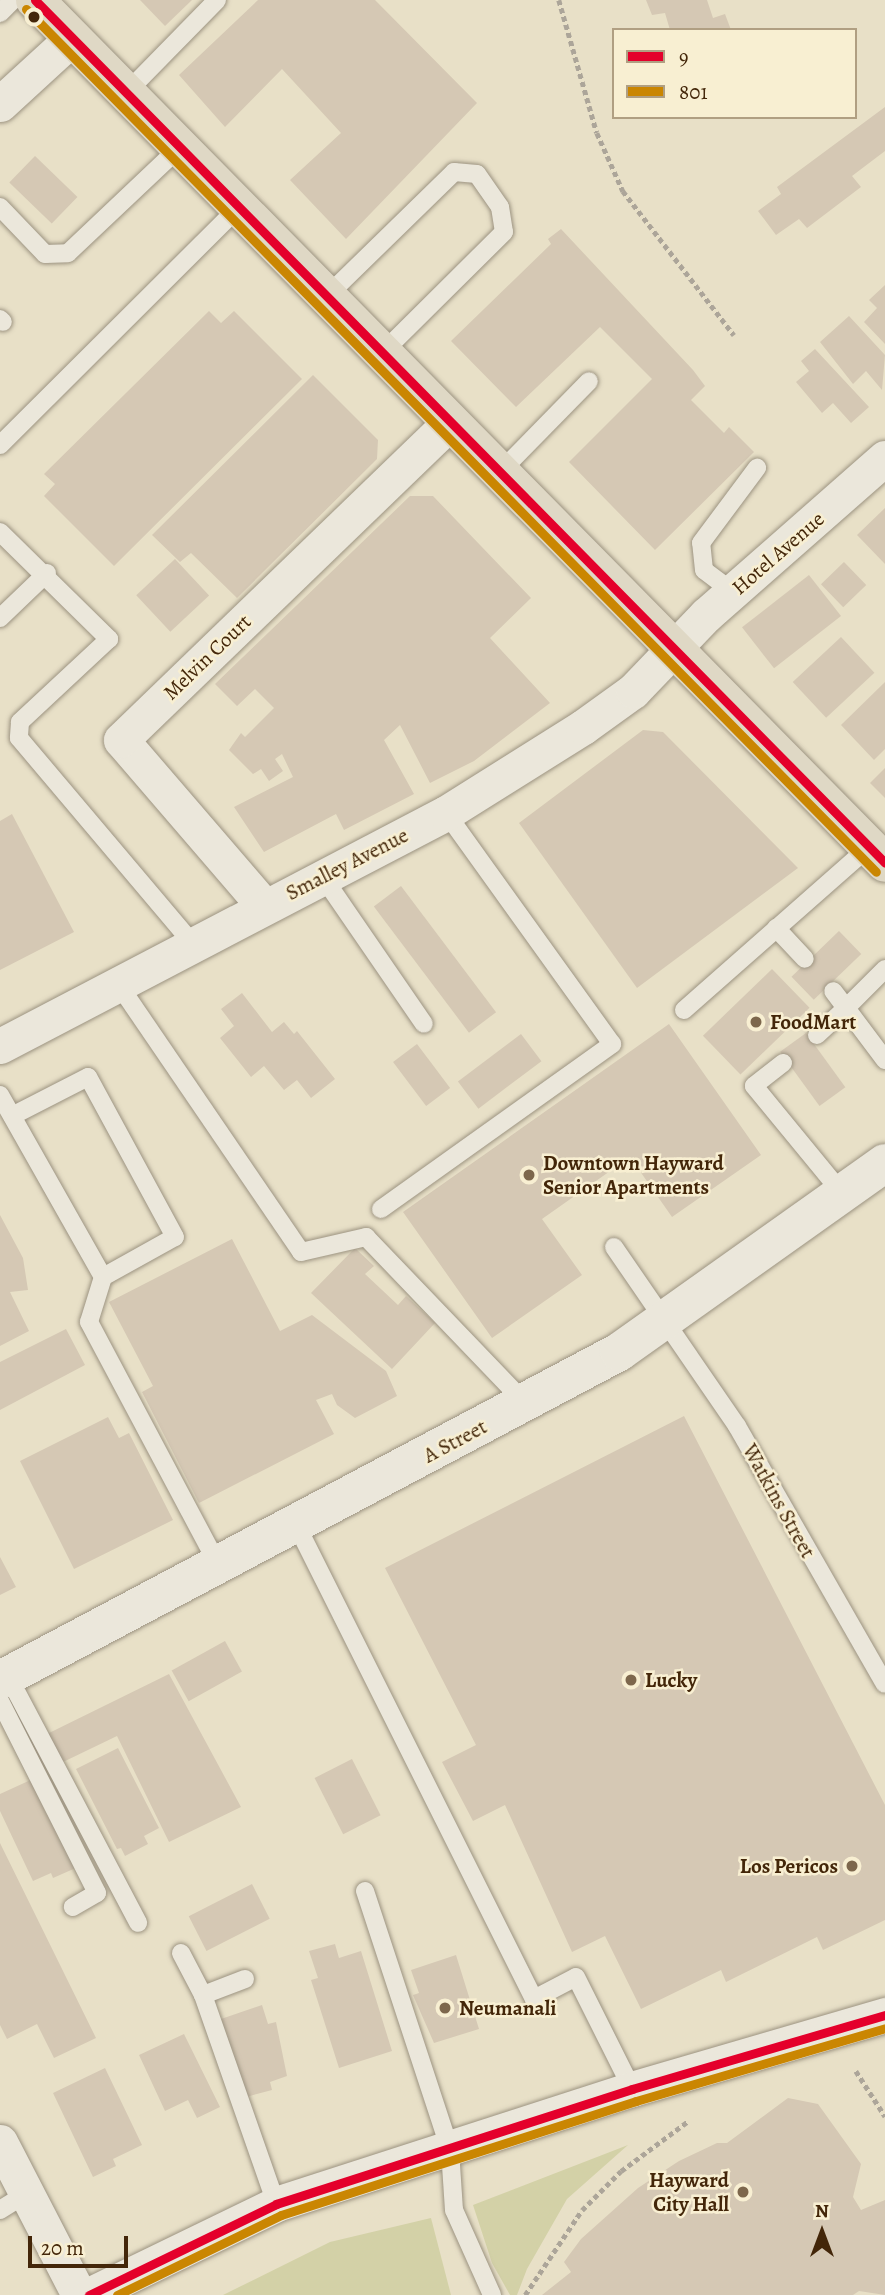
<!DOCTYPE html>
<html>
<head>
<meta charset="utf-8">
<style>
  body { margin:0 }
  #map { position:relative; width:885px; height:2295px; overflow:hidden; background:#e8e0c7; font-family:Alegreya,serif }
  div>[style] { position:absolute }
  [style*='--x'] { left:calc(var(--x)*1px); top:calc(var(--y)*1px); width:calc(var(--w)*1px); rotate:calc(var(--a)*1deg) }
  .green>* { inset:0; background:#d3d1a7 }
  .building>* { inset:0; background:#d5c8b4; transform-origin:0 0 }
  .path>* { height:4.5px; margin-top:-2.25px; transform-origin:0; background:repeating-linear-gradient(90deg,#aca599 0 5px,transparent 0 8.5px) }
  .roads { filter:drop-shadow(0 0 2px #9c9381) drop-shadow(0 0 2px #9c9381) }
  .service>* { height:18px; margin:-9px; padding:0 9px; transform-origin:9px; border-radius:9px; background:#ebe7db }
  .minor>* { height:35px; margin:-17.5px; padding:0 17.5px; transform-origin:17.5px; border-radius:17.5px; background:#ebe7db }
  .secondary>* { height:38px; margin:-19px; padding:0 19px; transform-origin:19px; border-radius:19px; background:#ebe7db }
  .primary>* { height:38px; margin:-19px; padding:0 19px; transform-origin:19px; border-radius:19px; background:#dfd8c5 }
  .bus-1>* { height:9px; margin:-4.5px; padding:0 4.5px; transform-origin:4.5px; border-radius:4.5px; background:#e4002b }
  .bus-2>* { height:9px; margin:-4.5px; padding:0 4.5px; transform-origin:4.5px; border-radius:4.5px; background:#ca8602 }
  .dots>* { width:19px; height:19px; translate:-50% -50%; box-sizing:border-box; border:4px solid #f8efd2; border-radius:50% }
  span { translate:-50% -50%; white-space:nowrap; text-align:center; line-height:1.15; -webkit-text-stroke:5px #f8efd2; paint-order:stroke }
  .street-label { font-size:21px; color:#432609 }
  .poi-label { font-size:21px; color:#432609; font-weight:700 }
  .left { translate:0 -50%; text-align:left }
  .right { translate:-100% -50%; text-align:right }
  .legend { position:absolute; left:612px; top:28px; width:245px; height:91px; box-sizing:border-box; background:#f8efd2; border:2px solid #b09f82; margin:0; padding:9px 12px; list-style:none; font-size:21px; color:#432609 }
  .legend li { display:flex; align-items:center; gap:14px; height:35px }
  .legend b { width:35px; border:2px solid #b09f82 }
  .north { position:absolute; left:787px; top:2197px; width:70px; height:70px; -webkit-text-stroke:5px #f8efd2; paint-order:stroke; rotate:0deg; font-size:19px; font-weight:700; line-height:28px; text-align:center; color:#432609 }
  .north::after { content:''; display:block; margin:auto; width:24px; height:32px; background:#432609; clip-path:polygon(50% 0,100% 100%,50% 72%,0 100%) }
  .scale { position:absolute; left:28px; top:2236px; width:100px; height:32px; box-sizing:border-box; border:4px solid #432609; border-top:0; padding-left:9px; font-size:21px; line-height:24px; white-space:nowrap; color:#432609; -webkit-text-stroke:5px #f8efd2; paint-order:stroke }
</style>
</head>
<body>
<div id="map">
  <div class="green">
    <i style="clip-path:polygon(628px 2145px,567px 2199px,527px 2269px,517px 2295px,510px 2295px,492px 2263px,473px 2205px)"></i>
    <i style="clip-path:polygon(431px 2218px,451px 2295px,223px 2295px,330px 2242px)"></i>
  </div>
  <div class="building">
    <i style="clip-path:polygon(140px 0,192px 0,165px 26px)"></i>
    <i style="clip-path:polygon(258px 0,375px 0,477px 103px,346px 239px,290px 180px,341px 133px,282px 69px,225px 127px,179px 75px)"></i>
    <i style="clip-path:polygon(646px 0,707px 0,713px 18px,725px 14px,731px 30px,670px 30px,665px 13px,652px 15px)"></i>
    <i style="clip-path:polygon(885px 107px,885px 151px,852px 176px,861px 187px,807px 228px,799px 219px,776px 235px,758px 211px,781px 194px,777px 187px)"></i>
    <i style="left:35px;top:156px;width:59px;height:37px;rotate:44deg"></i>
    <i style="clip-path:polygon(561px 229px,693px 370px,705px 386px,691px 400px,724px 433px,729px 427px,754px 452px,655px 550px,569px 462px,652px 379px,600px 327px,516px 407px,451px 341px,551px 244px,548px 239px)"></i>
    <i style="clip-path:polygon(885px 285px,885px 344px,864px 322px,877px 308px,869px 300px)"></i>
    <i style="clip-path:polygon(209px 311px,221px 323px,234px 311px,302px 379px,114px 566px,44px 496px,55px 484px,44px 474px)"></i>
    <i style="clip-path:polygon(849px 316px,885px 355px,882px 390px,866px 371px,853px 384px,820px 342px)"></i>
    <i style="clip-path:polygon(815px 349px,869px 407px,851px 423px,833px 403px,822px 413px,796px 382px,809px 371px,801px 361px)"></i>
    <i style="clip-path:polygon(313px 375px,378px 440px,377px 459px,237px 598px,191px 553px,180px 562px,152px 535px)"></i>
    <i style="clip-path:polygon(410px 496px,433px 496px,531px 598px,490px 638px,550px 703px,474px 761px,430px 783px,400px 725px,384px 740px,414px 794px,344px 830px,336px 814px,264px 852px,234px 807px,293px 777px,282px 754px,275px 759px,283px 771px,269px 781px,261px 769px,253px 774px,229px 750px,241px 733px,245px 737px,274px 708px,255px 689px,237px 706px,215px 684px)"></i>
    <i style="clip-path:polygon(885px 508px,885px 564px,857px 535px)"></i>
    <i style="left:175px;top:559px;width:50px;height:53px;rotate:47deg"></i>
    <i style="left:844px;top:562px;width:32px;height:32px;rotate:46deg"></i>
    <i style="left:809px;top:575px;width:52px;height:85px;rotate:52deg"></i>
    <i style="left:841px;top:637px;width:49px;height:66px;rotate:47deg"></i>
    <i style="clip-path:polygon(885px 682px,885px 749px,874px 760px,841px 725px)"></i>
    <i style="clip-path:polygon(643px 730px,663px 732px,798px 868px,637px 988px,519px 823px)"></i>
    <i style="clip-path:polygon(885px 768px,885px 798px,870px 783px)"></i>
    <i style="clip-path:polygon(12px 814px,74px 932px,0 970px,0 821px)"></i>
    <i style="left:401px;top:886px;width:158px;height:34px;rotate:53deg"></i>
    <i style="left:839px;top:931px;width:32px;height:66px;rotate:46deg"></i>
    <i style="left:772px;top:969px;width:54px;height:96px;rotate:46deg"></i>
    <i style="clip-path:polygon(242px 993px,272px 1032px,284px 1022px,294px 1034px,297px 1031px,335px 1079px,311px 1098px,297px 1080px,284px 1090px,264px 1066px,251px 1077px,220px 1038px,234px 1026px,221px 1009px)"></i>
    <i style="clip-path:polygon(669px 1024px,761px 1155px,672px 1217px,630px 1157px,542px 1219px,582px 1275px,492px 1338px,403px 1212px)"></i>
    <i style="left:806px;top:1033px;width:67px;height:32px;rotate:54deg"></i>
    <i style="left:521px;top:1034px;width:34px;height:79px;rotate:53deg"></i>
    <i style="left:417px;top:1044px;width:55px;height:30px;rotate:53deg"></i>
    <i style="clip-path:polygon(0 1215px,23px 1258px,28px 1290px,10px 1292px,29px 1331px,0 1346px)"></i>
    <i style="clip-path:polygon(232px 1239px,280px 1331px,312px 1315px,386px 1371px,397px 1396px,355px 1418px,337px 1405px,332px 1394px,316px 1400px,334px 1434px,199px 1503px,142px 1392px,153px 1386px,109px 1302px)"></i>
    <i style="clip-path:polygon(355px 1248px,374px 1266px,365px 1274px,398px 1305px,406px 1296px,435px 1323px,392px 1369px,311px 1293px)"></i>
    <i style="clip-path:polygon(66px 1329px,85px 1365px,0 1410px,0 1362px)"></i>
    <i style="clip-path:polygon(684px 1416px,885px 1805px,885px 1920px,823px 1950px,817px 1937px,726px 1982px,721px 1970px,641px 2009px,605px 1936px,572px 1952px,505px 1805px,473px 1821px,442px 1762px,476px 1745px,385px 1568px)"></i>
    <i style="clip-path:polygon(108px 1417px,119px 1438px,129px 1433px,173px 1520px,74px 1569px,20px 1461px)"></i>
    <i style="clip-path:polygon(0 1557px,16px 1587px,0 1595px)"></i>
    <i style="left:225px;top:1641px;width:35px;height:61px;rotate:61deg"></i>
    <i style="clip-path:polygon(169px 1674px,241px 1807px,169px 1842px,117px 1736px,61px 1763px,47px 1734px)"></i>
    <i style="clip-path:polygon(118px 1748px,159px 1828px,144px 1836px,148px 1844px,125px 1856px,121px 1848px,117px 1849px,76px 1769px)"></i>
    <i style="left:352px;top:1759px;width:63px;height:42px;rotate:63deg"></i>
    <i style="clip-path:polygon(35px 1778px,78px 1867px,53px 1878px,51px 1873px,33px 1881px,0 1811px,0 1794px)"></i>
    <i style="clip-path:polygon(0 1843px,96px 2038px,54px 2058px,37px 2024px,7px 2039px,0 2025px)"></i>
    <i style="left:252px;top:1884px;width:39px;height:71px;rotate:63deg"></i>
    <i style="clip-path:polygon(335px 1944px,339px 1958px,361px 1951px,392px 2051px,339px 2068px,311px 1980px,318px 1978px,309px 1951px)"></i>
    <i style="clip-path:polygon(456px 1955px,479px 2029px,434px 2043px,413px 1995px,419px 1993px,411px 1970px)"></i>
    <i style="clip-path:polygon(262px 2005px,268px 2024px,276px 2022px,287px 2076px,270px 2082px,272px 2090px,246px 2097px,221px 2019px)"></i>
    <i style="clip-path:polygon(184px 2034px,220px 2107px,197px 2118px,188px 2100px,165px 2111px,139px 2055px)"></i>
    <i style="clip-path:polygon(105px 2068px,142px 2145px,113px 2159px,116px 2166px,93px 2177px,53px 2093px)"></i>
    <i style="clip-path:polygon(788px 2098px,818px 2104px,861px 2164px,853px 2197px,861px 2210px,885px 2200px,885px 2295px,859px 2291px,853px 2295px,542px 2295px,571px 2272px,564px 2262px,581px 2239px,638px 2188px,679px 2161px,717px 2143px,727px 2143px)"></i>
  </div>
  <div class="path">
    <i style="--x:559;--y:0;--w:138;--a:74.1"></i>
    <i style="--x:597;--y:133;--w:64;--a:65.9"></i>
    <i style="--x:623;--y:191;--w:182;--a:52.4"></i>
    <i style="--x:856;--y:2071;--w:54;--a:57.2"></i>
    <i style="--x:525;--y:2295;--w:102;--a:-56.2"></i>
    <i style="--x:582;--y:2210;--w:55;--a:-45"></i>
    <i style="--x:621;--y:2171;--w:82;--a:-36.6"></i>
  </div>
  <div class="roads">
    <div class="service">
      <i style="--x:0;--y:13;--w:18;--a:-45"></i>
      <i style="--x:126;--y:93;--w:130;--a:-45.6"></i>
      <i style="--x:0;--y:207;--w:65;--a:46.2"></i>
      <i style="--x:45;--y:254;--w:23;--a:-2"></i>
      <i style="--x:68;--y:253;--w:153;--a:-43.4"></i>
      <i style="--x:326;--y:297;--w:179;--a:-44.3"></i>
      <i style="--x:454;--y:172;--w:23;--a:5"></i>
      <i style="--x:477;--y:174;--w:40;--a:55.1"></i>
      <i style="--x:500;--y:207;--w:25;--a:81"></i>
      <i style="--x:504;--y:232;--w:172;--a:135.2"></i>
      <i style="--x:0;--y:319;--w:4;--a:45"></i>
      <i style="--x:0;--y:445;--w:336;--a:-44.9"></i>
      <i style="--x:500;--y:472;--w:127;--a:-45.6"></i>
      <i style="--x:0;--y:532;--w:153;--a:44.5"></i>
      <i style="--x:109;--y:639;--w:122;--a:137"></i>
      <i style="--x:20;--y:722;--w:16;--a:94"></i>
      <i style="--x:19;--y:738;--w:270;--a:49.8"></i>
      <i style="--x:733;--y:592;--w:36;--a:-143"></i>
      <i style="--x:704;--y:570;--w:27;--a:-96"></i>
      <i style="--x:701;--y:543;--w:94;--a:-53.3"></i>
      <i style="--x:0;--y:618;--w:65;--a:-43.8"></i>
      <i style="--x:323;--y:877;--w:178;--a:55.5"></i>
      <i style="--x:776;--y:928;--w:42;--a:46.9"></i>
      <i style="--x:885;--y:969;--w:55;--a:135"></i>
      <i style="--x:846;--y:1008;--w:65;--a:53.1"></i>
      <i style="--x:119;--y:985;--w:323;--a:55.7"></i>
      <i style="--x:301;--y:1252;--w:67;--a:-13"></i>
      <i style="--x:366;--y:1237;--w:230;--a:46.2"></i>
      <i style="--x:684;--y:1010;--w:247;--a:-41.4"></i>
      <i style="--x:817;--y:1035;--w:40;--a:-43"></i>
      <i style="--x:846;--y:1008;--w:21;--a:-127"></i>
      <i style="--x:783;--y:1063;--w:37;--a:142"></i>
      <i style="--x:754;--y:1086;--w:139;--a:50.6"></i>
      <i style="--x:0;--y:1095;--w:209;--a:60.5"></i>
      <i style="--x:103;--y:1277;--w:82;--a:-29.1"></i>
      <i style="--x:175;--y:1237;--w:182;--a:-118.5"></i>
      <i style="--x:88;--y:1077;--w:85;--a:152.8"></i>
      <i style="--x:381;--y:1209;--w:284;--a:-35.5"></i>
      <i style="--x:612;--y:1044;--w:284;--a:-125.7"></i>
      <i style="--x:614;--y:1247;--w:217;--a:55.5"></i>
      <i style="--x:737;--y:1426;--w:297;--a:60.2"></i>
      <i style="--x:103;--y:1277;--w:47;--a:107.3"></i>
      <i style="--x:89;--y:1322;--w:276;--a:62"></i>
      <i style="--x:297;--y:1526;--w:529;--a:63.39"></i>
      <i style="--x:534;--y:1999;--w:47;--a:-27.6"></i>
      <i style="--x:576;--y:1977;--w:125;--a:63.4"></i>
      <i style="--x:8;--y:1676;--w:279;--a:62.2"></i>
      <i style="--x:0;--y:1701;--w:215;--a:63.2"></i>
      <i style="--x:97;--y:1893;--w:28;--a:150"></i>
      <i style="--x:365;--y:1891;--w:273;--a:71.8"></i>
      <i style="--x:450;--y:2150;--w:60;--a:86.2"></i>
      <i style="--x:454;--y:2210;--w:93;--a:65.9"></i>
      <i style="--x:181;--y:1953;--w:47;--a:62.4"></i>
      <i style="--x:245;--y:1979;--w:45;--a:159.1"></i>
      <i style="--x:203;--y:1995;--w:221;--a:70.7"></i>
      <i style="--x:0;--y:2210;--w:31;--a:-32"></i>
    </div>
    <div class="minor">
      <i style="--x:0;--y:104;--w:99;--a:-42.5"></i>
      <i style="--x:264;--y:906;--w:219;--a:-130.7"></i>
      <i style="--x:121;--y:740;--w:458;--a:-44"></i>
      <i style="--x:0;--y:1046;--w:503;--a:-27.58"></i>
      <i style="--x:446;--y:813;--w:162;--a:-32.1"></i>
      <i style="--x:583;--y:727;--w:62;--a:-35.8"></i>
      <i style="--x:633;--y:691;--w:105;--a:-46.2"></i>
      <i style="--x:706;--y:615;--w:238;--a:-41.3"></i>
      <i style="--x:0;--y:2142;--w:172;--a:62.7"></i>
      <i style="--x:89;--y:2295;--w:208;--a:-25.9"></i>
      <i style="--x:276;--y:2204;--w:374;--a:-17.9"></i>
      <i style="--x:632;--y:2089;--w:264;--a:-16.3"></i>
    </div>
    <div class="secondary">
      <i style="--x:0;--y:1680;--w:701;--a:-27.92"></i>
      <i style="--x:619;--y:1352;--w:326;--a:-35.4"></i>
    </div>
    <div class="primary">
      <i style="--x:35;--y:0;--w:1211;--a:45.43"></i>
    </div>
  </div>
  <div class="bus-1">
    <i style="--x:35;--y:0;--w:1211;--a:45.43"></i>
    <i style="--x:89;--y:2295;--w:208;--a:-25.9"></i>
    <i style="--x:276;--y:2204;--w:374;--a:-17.9"></i>
    <i style="--x:632;--y:2089;--w:264;--a:-16.3"></i>
  </div>
  <div class="bus-2">
    <i style="--x:26;--y:9;--w:1211;--a:45.43"></i>
    <i style="--x:117;--y:2295;--w:182;--a:-26"></i>
    <i style="--x:281;--y:2215;--w:373;--a:-17.8"></i>
    <i style="--x:636;--y:2101;--w:259;--a:-16.3"></i>
  </div>
  <div class="dots">
    <i style="left:34px;top:17px;background:#432609"></i>
    <i style="left:756px;top:1022px;background:#7d674c"></i>
    <i style="left:529px;top:1175px;background:#7d674c"></i>
    <i style="left:631px;top:1680px;background:#7d674c"></i>
    <i style="left:852px;top:1866px;background:#7d674c"></i>
    <i style="left:445px;top:2008px;background:#7d674c"></i>
    <i style="left:743px;top:2192px;background:#7d674c"></i>
  </div>
  <div class="street-label">
    <span style="left:778px;top:553px;rotate:-41deg">Hotel Avenue</span>
    <span style="left:207px;top:657px;rotate:-44deg">Melvin Court</span>
    <span style="left:347px;top:864px;rotate:-27deg">Smalley Avenue</span>
    <span style="left:455px;top:1441px;rotate:-28deg">A Street</span>
    <span style="left:779px;top:1501px;rotate:61deg">Watkins Street</span>
  </div>
  <div class="poi-label">
    <span class="left" style="left:770px;top:1022px">FoodMart</span>
    <span class="left" style="left:543px;top:1175px">Downtown Hayward<br>Senior Apartments</span>
    <span class="left" style="left:645px;top:1680px">Lucky</span>
    <span class="right" style="left:838px;top:1866px">Los Pericos</span>
    <span class="left" style="left:459px;top:2008px">Neumanali</span>
    <span class="right" style="left:729px;top:2192px">Hayward<br>City Hall</span>
  </div>
  <ul class="legend">
  <li><b style="height:9px;background:#e4002b"></b>9</li>
  <li><b style="height:9px;background:#ca8602"></b>801</li>
  </ul>
  <div class="north">N</div>
  <div class="scale">20 m</div>
</div>
</body>
</html>
